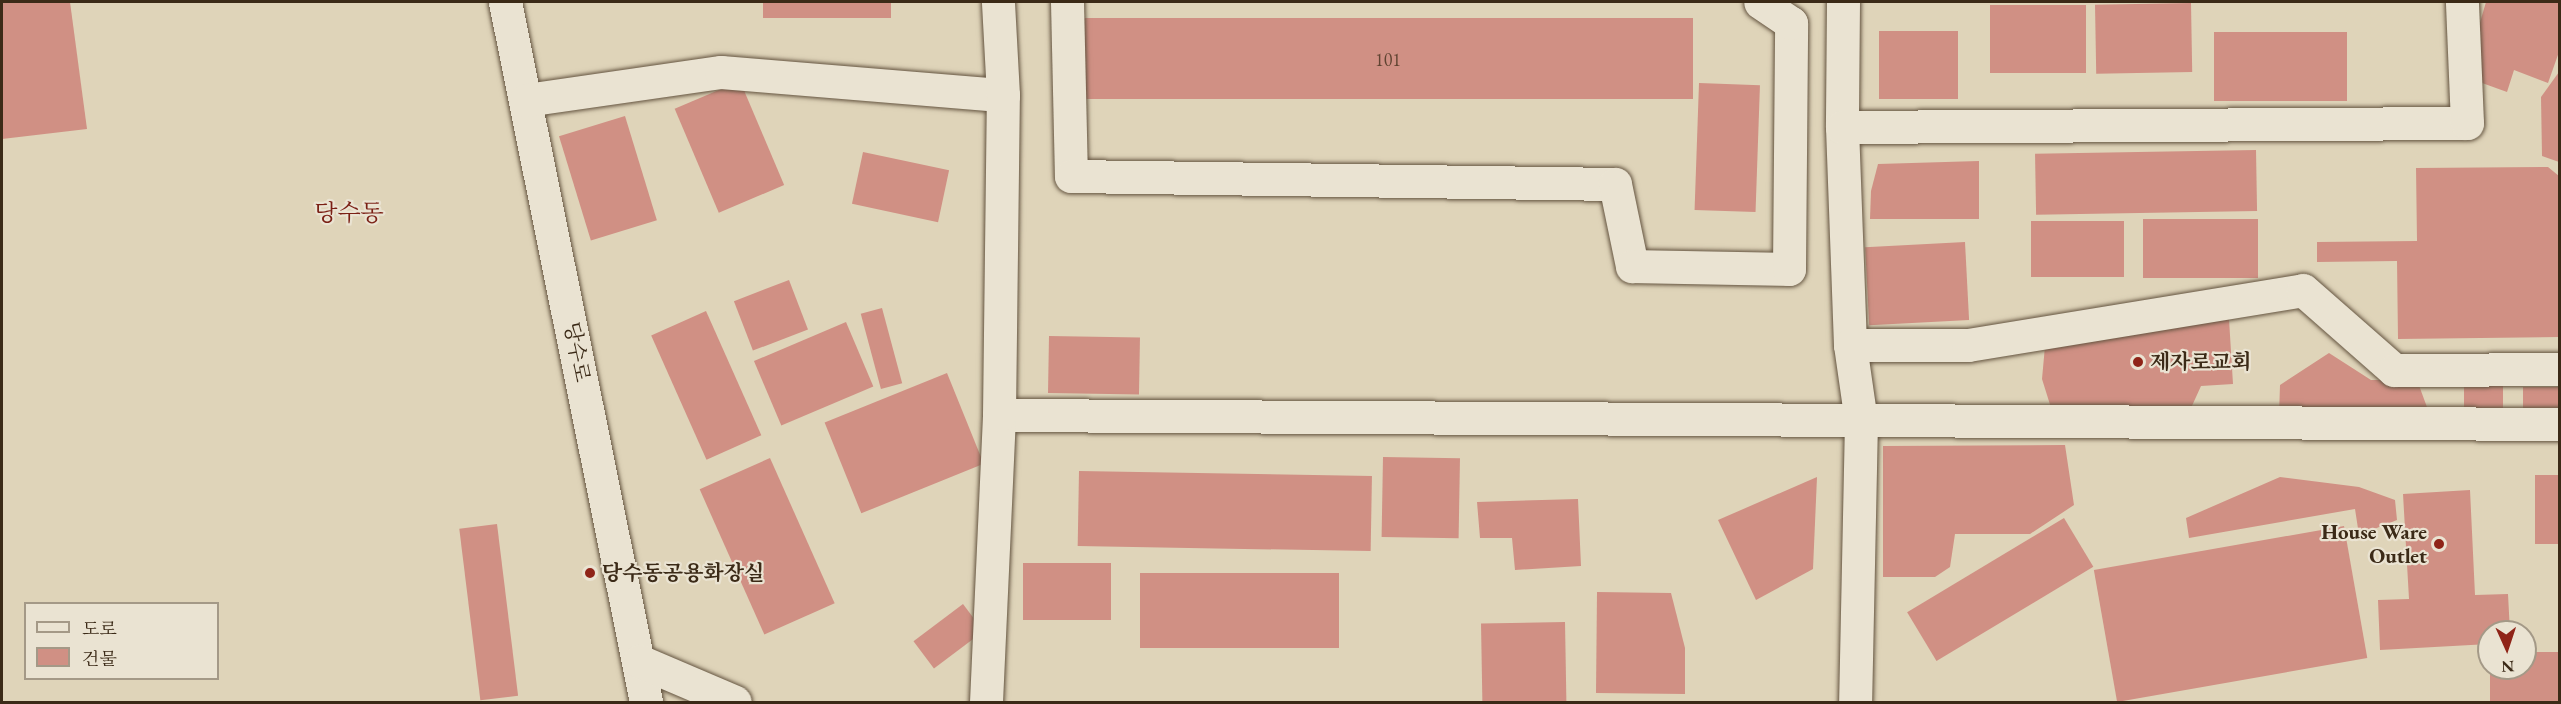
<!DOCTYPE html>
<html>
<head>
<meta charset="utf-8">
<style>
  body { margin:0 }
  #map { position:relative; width:2561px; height:704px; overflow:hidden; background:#dfd4b9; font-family:"EB Garamond","Noto Serif KR",serif }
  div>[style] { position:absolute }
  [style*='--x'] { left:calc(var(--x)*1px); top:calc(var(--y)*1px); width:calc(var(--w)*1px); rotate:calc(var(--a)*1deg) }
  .building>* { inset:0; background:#d09084; transform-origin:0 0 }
  .roads { filter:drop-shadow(0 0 2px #645440) drop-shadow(0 0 2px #645440) }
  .minor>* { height:33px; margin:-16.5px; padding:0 16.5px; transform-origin:16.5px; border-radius:16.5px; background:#eae3d2 }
  .dots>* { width:16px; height:16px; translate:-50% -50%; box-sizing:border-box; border:3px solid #eae3d2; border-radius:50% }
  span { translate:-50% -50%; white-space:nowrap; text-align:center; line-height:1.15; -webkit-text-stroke:4.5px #eae3d2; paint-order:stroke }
  .number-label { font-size:18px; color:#604432 }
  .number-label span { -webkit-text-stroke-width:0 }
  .street-label { font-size:21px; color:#3b2a17 }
  .poi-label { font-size:21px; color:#3b2a17; font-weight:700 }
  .left { translate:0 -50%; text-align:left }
  .right { translate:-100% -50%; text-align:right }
  .quarter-label { font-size:24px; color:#7a1f14 }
  .frame { position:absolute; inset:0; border:3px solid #3b2a17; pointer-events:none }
  .legend { position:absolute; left:24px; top:602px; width:195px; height:78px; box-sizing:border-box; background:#eae3d2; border:2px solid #a49987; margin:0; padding:8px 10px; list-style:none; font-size:18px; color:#3b2a17 }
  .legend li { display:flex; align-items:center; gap:12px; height:30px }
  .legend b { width:30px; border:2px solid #a49987 }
  .north { position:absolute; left:2477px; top:620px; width:60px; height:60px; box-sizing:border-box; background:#eae3d2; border:2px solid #a49987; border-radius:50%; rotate:177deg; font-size:16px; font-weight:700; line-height:24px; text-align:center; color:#3b2a17 }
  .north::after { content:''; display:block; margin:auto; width:21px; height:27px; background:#8f2418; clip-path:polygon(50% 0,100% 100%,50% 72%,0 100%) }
</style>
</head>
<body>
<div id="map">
  <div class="building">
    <i style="clip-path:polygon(2px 2px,70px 2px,87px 129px,2px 139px)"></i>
    <i style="left:763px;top:2px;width:128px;height:16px"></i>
    <i style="clip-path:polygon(2486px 2px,2559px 2px,2559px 52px,2548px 83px,2514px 70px,2507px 92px,2471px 79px,2469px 60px)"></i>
    <i style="left:2191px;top:3px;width:69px;height:96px;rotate:89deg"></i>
    <i style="left:2086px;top:5px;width:68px;height:96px;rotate:90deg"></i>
    <i style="left:1083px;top:18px;width:610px;height:81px"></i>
    <i style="left:1879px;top:31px;width:79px;height:68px"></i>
    <i style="left:2347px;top:32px;width:69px;height:133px;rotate:90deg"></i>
    <i style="clip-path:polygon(2559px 72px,2559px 162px,2542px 156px,2541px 97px)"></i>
    <i style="left:740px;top:81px;width:113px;height:71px;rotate:67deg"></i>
    <i style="left:1699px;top:83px;width:61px;height:127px;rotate:2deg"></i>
    <i style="left:625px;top:116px;width:109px;height:69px;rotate:73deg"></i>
    <i style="left:2256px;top:150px;width:61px;height:221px;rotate:89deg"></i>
    <i style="left:863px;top:152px;width:88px;height:53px;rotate:12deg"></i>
    <i style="clip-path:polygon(1979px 161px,1979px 219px,1870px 219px,1871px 191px,1878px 164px)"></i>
    <i style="clip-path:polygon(2548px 167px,2559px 176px,2559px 337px,2398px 339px,2397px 261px,2317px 262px,2317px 242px,2417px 241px,2416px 168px)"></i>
    <i style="left:2143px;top:219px;width:115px;height:59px"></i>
    <i style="left:2031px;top:221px;width:93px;height:56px"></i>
    <i style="left:1965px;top:242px;width:78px;height:100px;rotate:87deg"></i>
    <i style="left:789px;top:280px;width:53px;height:59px;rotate:69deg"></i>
    <i style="left:882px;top:308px;width:78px;height:22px;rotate:75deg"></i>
    <i style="left:706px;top:311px;width:136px;height:60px;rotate:66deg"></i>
    <i style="clip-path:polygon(2229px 319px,2233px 384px,2201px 386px,2191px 408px,2052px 411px,2042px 379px,2045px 346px)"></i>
    <i style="left:846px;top:322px;width:70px;height:100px;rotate:67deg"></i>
    <i style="left:1049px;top:336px;width:91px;height:57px;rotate:1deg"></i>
    <i style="clip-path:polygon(2329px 353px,2371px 380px,2417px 380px,2431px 418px,2279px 416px,2280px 385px)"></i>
    <i style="left:947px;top:373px;width:98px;height:132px;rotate:68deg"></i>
    <i style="left:2464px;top:386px;width:39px;height:29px"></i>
    <i style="left:2523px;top:387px;width:36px;height:29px"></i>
    <i style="clip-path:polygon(2065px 445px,2074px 505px,2030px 534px,1955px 534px,1950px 567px,1935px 577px,1883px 577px,1883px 446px)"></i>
    <i style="left:1383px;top:457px;width:77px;height:80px;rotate:1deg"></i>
    <i style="left:770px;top:458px;width:159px;height:77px;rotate:66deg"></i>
    <i style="left:1079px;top:471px;width:293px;height:75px;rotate:1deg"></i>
    <i style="left:2559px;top:475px;width:69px;height:24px;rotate:90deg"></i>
    <i style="clip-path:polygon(1817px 477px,1813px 569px,1756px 600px,1718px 520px)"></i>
    <i style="clip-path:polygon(2280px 477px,2359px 487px,2395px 500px,2397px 520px,2359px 535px,2355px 509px,2189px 538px,2186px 518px)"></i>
    <i style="clip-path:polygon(2470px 490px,2475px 595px,2508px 594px,2510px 632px,2489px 632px,2489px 644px,2380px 650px,2378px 600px,2409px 599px,2403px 494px)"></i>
    <i style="clip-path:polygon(1578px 499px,1581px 566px,1515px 570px,1512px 538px,1480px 538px,1477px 502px)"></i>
    <i style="left:2064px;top:518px;width:57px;height:183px;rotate:59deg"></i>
    <i style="left:497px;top:524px;width:173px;height:38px;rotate:83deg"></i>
    <i style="left:2344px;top:526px;width:134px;height:254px;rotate:80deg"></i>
    <i style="left:1111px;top:563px;width:57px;height:88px;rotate:90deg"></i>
    <i style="left:1339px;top:573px;width:75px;height:199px;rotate:90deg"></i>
    <i style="clip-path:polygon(1597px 592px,1671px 593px,1685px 648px,1685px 694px,1596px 693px)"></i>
    <i style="left:963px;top:604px;width:34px;height:62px;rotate:53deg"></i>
    <i style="left:1565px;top:622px;width:80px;height:84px;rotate:89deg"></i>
    <i style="clip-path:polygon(2525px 652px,2559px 652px,2559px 702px,2490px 702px,2490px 668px,2525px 668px)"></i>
  </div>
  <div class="roads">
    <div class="minor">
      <i style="--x:505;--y:2;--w:714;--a:78.61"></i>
      <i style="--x:1067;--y:2;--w:174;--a:88.7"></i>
      <i style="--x:1071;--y:176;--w:544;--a:0.84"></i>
      <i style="--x:1615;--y:184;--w:84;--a:78.3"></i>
      <i style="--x:1632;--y:266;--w:157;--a:1.1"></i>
      <i style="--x:1789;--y:269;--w:246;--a:-89.5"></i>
      <i style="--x:1791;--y:23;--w:37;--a:-146"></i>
      <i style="--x:1843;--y:2;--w:125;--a:90.5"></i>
      <i style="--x:1842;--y:127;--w:218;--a:87.9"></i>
      <i style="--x:1850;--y:345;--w:77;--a:81.8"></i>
      <i style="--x:1861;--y:421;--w:281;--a:91.2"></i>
      <i style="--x:526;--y:100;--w:197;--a:-8.2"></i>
      <i style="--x:721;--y:72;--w:283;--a:4.7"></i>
      <i style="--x:1842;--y:127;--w:625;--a:-0.37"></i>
      <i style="--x:2467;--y:123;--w:121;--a:-92.4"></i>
      <i style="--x:1850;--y:345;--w:118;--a:0"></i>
      <i style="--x:1968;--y:345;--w:339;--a:-9.3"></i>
      <i style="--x:2303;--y:290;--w:121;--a:41.3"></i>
      <i style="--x:2394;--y:370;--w:166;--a:-0.3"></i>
      <i style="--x:999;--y:415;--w:1561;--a:0.33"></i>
      <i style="--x:639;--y:661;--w:104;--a:23.1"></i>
      <i style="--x:986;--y:702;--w:287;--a:-87.4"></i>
      <i style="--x:999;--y:415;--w:320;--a:-89.3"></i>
      <i style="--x:1003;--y:95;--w:93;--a:-93.1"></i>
    </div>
  </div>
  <div class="dots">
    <i style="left:2138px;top:362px;background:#8f2418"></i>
    <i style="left:2439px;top:544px;background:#8f2418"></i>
    <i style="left:590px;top:573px;background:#8f2418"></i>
  </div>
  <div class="number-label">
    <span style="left:1388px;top:60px">101</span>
  </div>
  <div class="street-label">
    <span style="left:577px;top:352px;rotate:79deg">당수로</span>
  </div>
  <div class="poi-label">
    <span class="left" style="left:2150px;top:362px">제자로교회</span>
    <span class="right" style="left:2427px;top:544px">House Ware<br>Outlet</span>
    <span class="left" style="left:602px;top:573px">당수동공용화장실</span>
  </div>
  <div class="quarter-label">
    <span style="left:349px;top:213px">당수동</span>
  </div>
  <div class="frame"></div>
  <ul class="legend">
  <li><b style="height:8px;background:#eae3d2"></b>도로</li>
  <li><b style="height:16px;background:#d09084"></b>건물</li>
  </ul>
  <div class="north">N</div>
</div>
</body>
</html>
